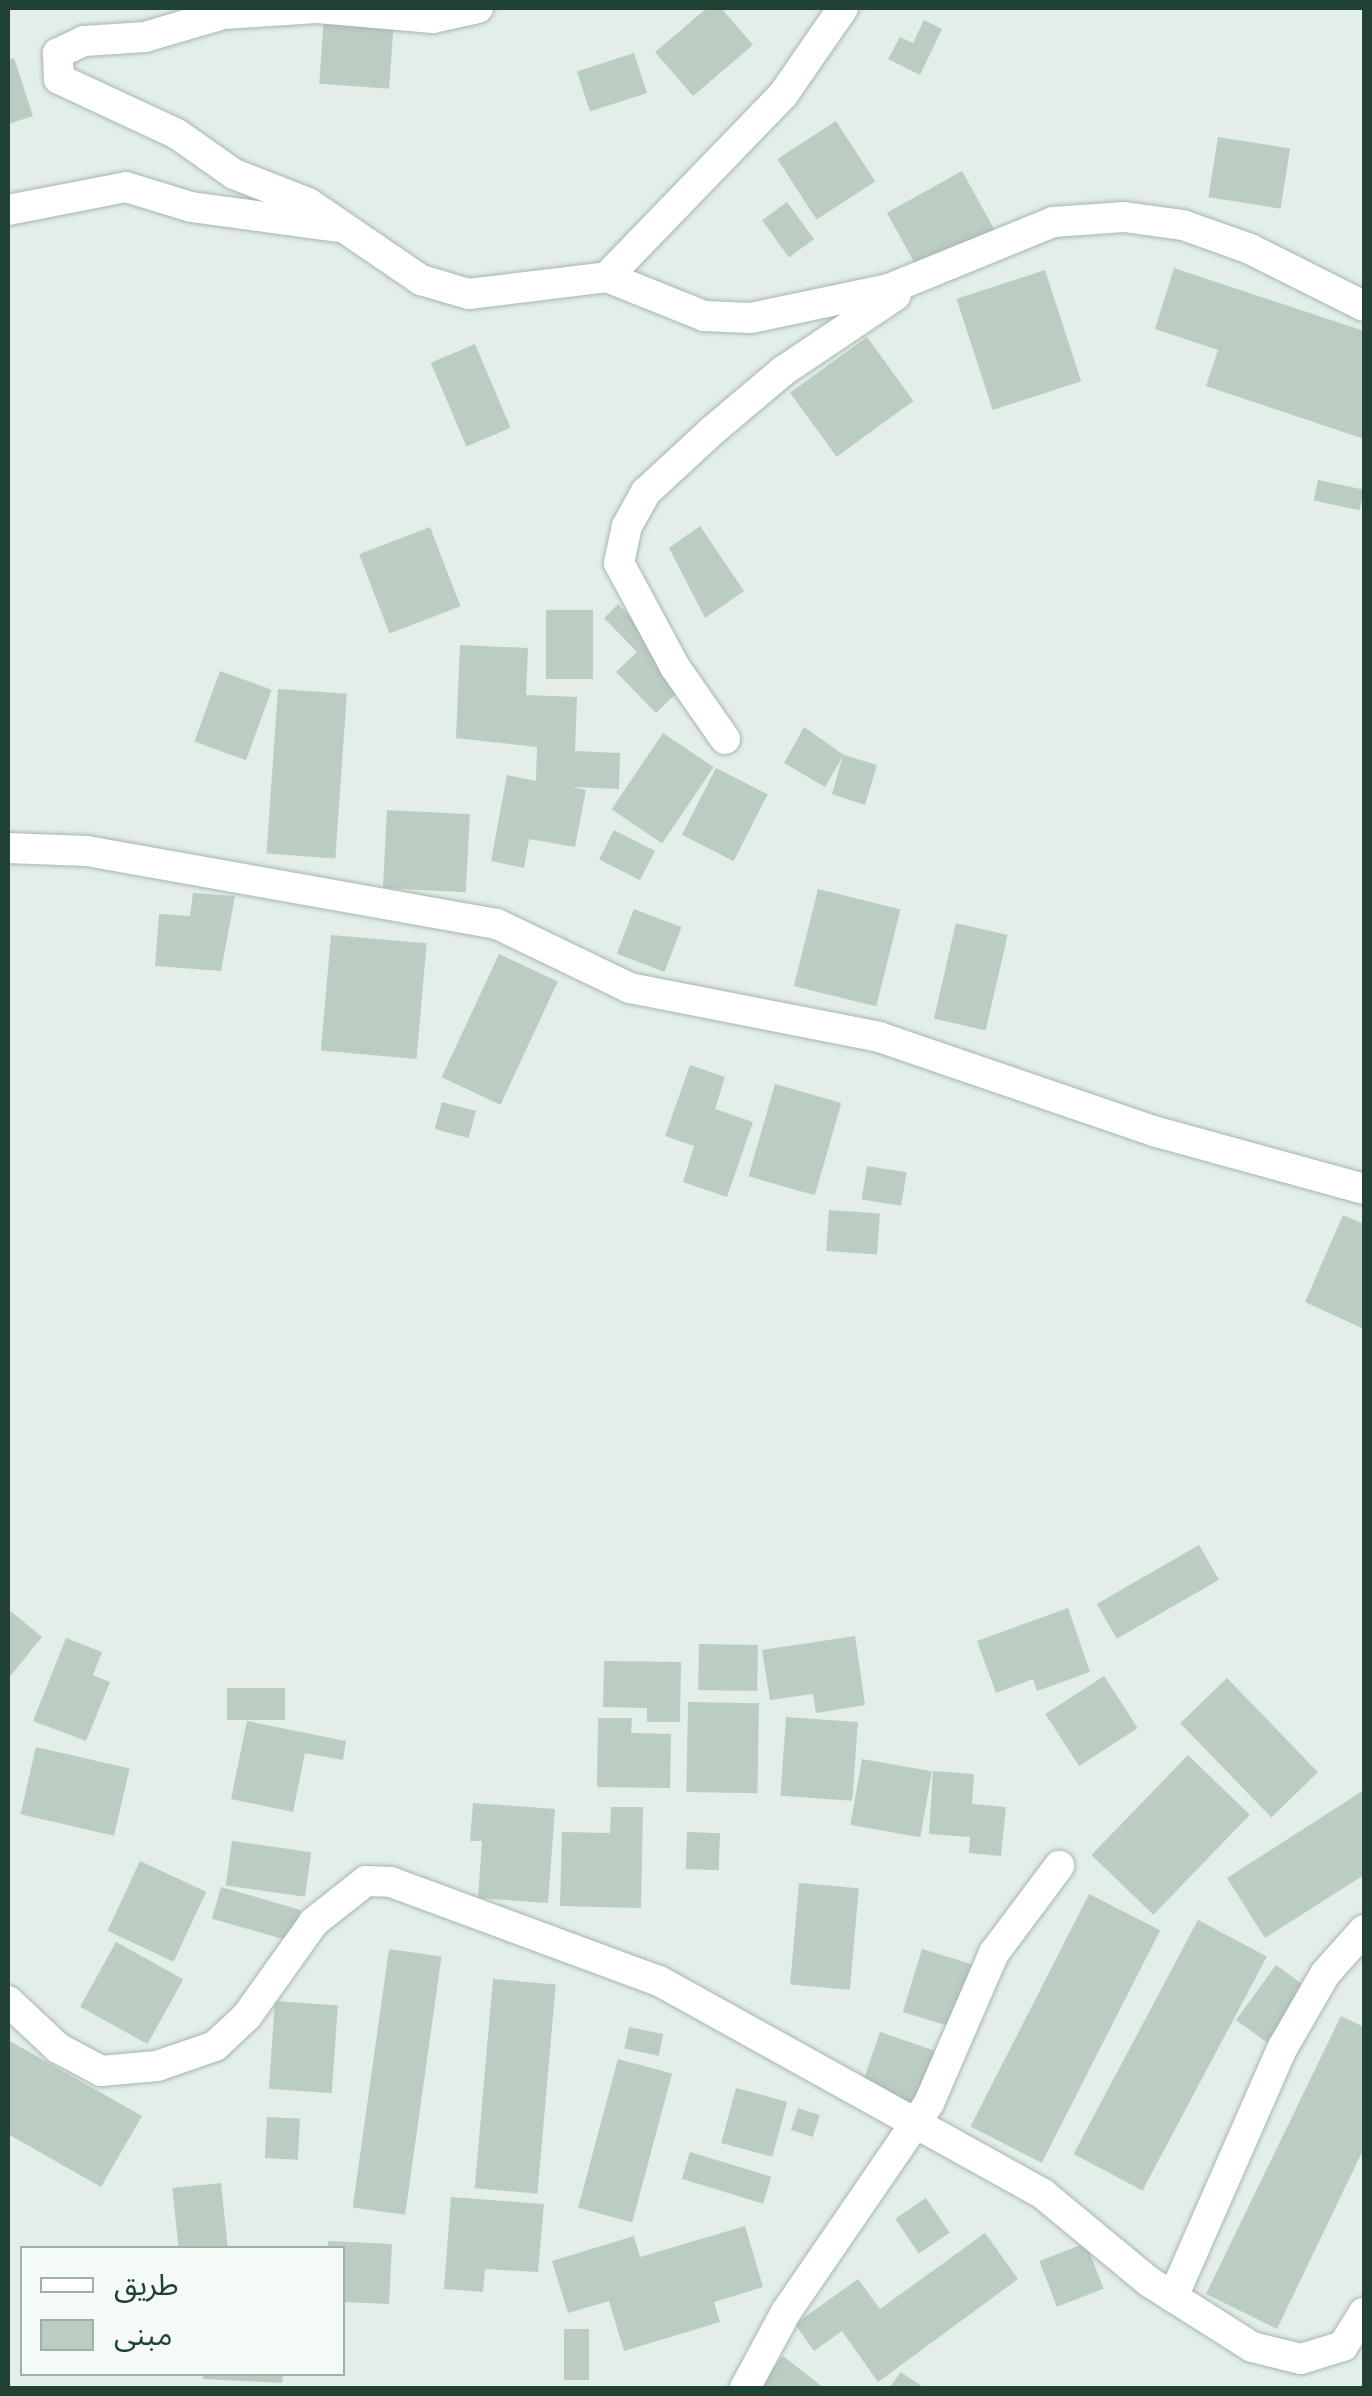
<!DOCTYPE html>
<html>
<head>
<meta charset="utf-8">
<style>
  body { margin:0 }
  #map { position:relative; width:1372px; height:2396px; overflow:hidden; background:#e3eee8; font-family:"Source Sans 3","Noto Sans Arabic",sans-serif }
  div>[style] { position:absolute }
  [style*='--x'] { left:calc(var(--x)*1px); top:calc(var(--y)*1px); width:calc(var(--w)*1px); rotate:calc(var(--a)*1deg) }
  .building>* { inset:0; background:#bbccc3; transform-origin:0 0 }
  .roads { filter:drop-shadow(0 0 2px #a5b7af) drop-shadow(0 0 2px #a5b7af) }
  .street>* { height:30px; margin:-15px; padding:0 15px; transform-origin:15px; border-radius:15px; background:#fff }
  span { translate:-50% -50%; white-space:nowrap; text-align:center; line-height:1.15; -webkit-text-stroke:8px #f4faf6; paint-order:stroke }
  .frame { position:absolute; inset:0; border:10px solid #214135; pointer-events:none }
  .legend { position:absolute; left:20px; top:2246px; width:325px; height:130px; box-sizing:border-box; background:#f4faf6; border:2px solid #a0b0a9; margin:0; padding:12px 18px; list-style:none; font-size:30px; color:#214135 }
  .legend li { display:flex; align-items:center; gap:20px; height:50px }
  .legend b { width:50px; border:2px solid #a0b0a9 }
</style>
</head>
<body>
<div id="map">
  <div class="building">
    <i style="clip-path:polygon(707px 8px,721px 8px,753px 45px,693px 96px,655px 52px)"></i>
    <i style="left:324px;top:16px;width:70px;height:68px;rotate:4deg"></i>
    <i style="clip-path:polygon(924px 20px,942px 29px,920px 75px,888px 59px,900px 37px,913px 43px)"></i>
    <i style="left:634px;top:53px;width:42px;height:60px;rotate:72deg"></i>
    <i style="clip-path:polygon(14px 58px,33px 116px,8px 124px,8px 60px)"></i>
    <i style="left:836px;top:121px;width:72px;height:70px;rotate:57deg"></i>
    <i style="left:1218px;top:137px;width:73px;height:61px;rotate:9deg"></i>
    <i style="left:962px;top:171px;width:70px;height:86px;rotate:61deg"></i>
    <i style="left:787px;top:202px;width:46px;height:31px;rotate:54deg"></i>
    <i style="clip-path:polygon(1174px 268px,1364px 331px,1364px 439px,1206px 386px,1218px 350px,1155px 329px)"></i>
    <i style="left:1045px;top:270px;width:117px;height:93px;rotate:72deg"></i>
    <i style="left:867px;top:337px;width:79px;height:95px;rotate:54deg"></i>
    <i style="left:475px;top:344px;width:91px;height:48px;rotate:67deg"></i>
    <i style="left:1318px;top:480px;width:47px;height:21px;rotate:12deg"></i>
    <i style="clip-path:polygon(700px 526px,744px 591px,705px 618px,669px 548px)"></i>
    <i style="left:430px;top:527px;width:85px;height:76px;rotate:69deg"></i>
    <i style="clip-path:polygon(618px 604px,690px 680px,656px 713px,616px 672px,637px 652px,604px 618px)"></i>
    <i style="left:546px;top:610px;width:47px;height:69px"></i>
    <i style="clip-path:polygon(460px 645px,528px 648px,526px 695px,577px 697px,575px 751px,620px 753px,619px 789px,572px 787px,586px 790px,575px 847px,529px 839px,524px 868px,491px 861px,507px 775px,536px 781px,537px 747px,456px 738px)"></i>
    <i style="left:220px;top:671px;width:55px;height:75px;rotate:20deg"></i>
    <i style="left:278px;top:689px;width:69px;height:165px;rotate:4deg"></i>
    <i style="clip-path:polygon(804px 727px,844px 755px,877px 765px,865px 805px,832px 794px,843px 756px,825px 787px,784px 763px)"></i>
    <i style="left:663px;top:733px;width:61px;height:92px;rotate:34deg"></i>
    <i style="left:716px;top:768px;width:58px;height:75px;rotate:27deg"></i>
    <i style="left:387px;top:810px;width:83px;height:78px;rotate:3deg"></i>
    <i style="left:614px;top:830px;width:46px;height:33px;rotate:27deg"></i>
    <i style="left:818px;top:889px;width:85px;height:100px;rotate:14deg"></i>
    <i style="clip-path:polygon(193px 893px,235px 896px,221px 971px,155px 966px,159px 914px,190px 916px)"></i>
    <i style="left:634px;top:909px;width:51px;height:48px;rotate:21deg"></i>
    <i style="left:956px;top:923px;width:53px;height:98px;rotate:13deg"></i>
    <i style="left:331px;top:935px;width:96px;height:116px;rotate:5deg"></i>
    <i style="left:499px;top:954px;width:65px;height:136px;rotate:25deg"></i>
    <i style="clip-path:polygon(690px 1065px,725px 1077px,715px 1109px,753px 1122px,727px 1197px,683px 1182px,694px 1146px,665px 1136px)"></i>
    <i style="left:775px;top:1084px;width:69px;height:96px;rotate:16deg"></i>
    <i style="left:442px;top:1102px;width:35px;height:28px;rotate:15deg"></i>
    <i style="left:867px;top:1166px;width:40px;height:34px;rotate:9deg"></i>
    <i style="left:829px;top:1210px;width:51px;height:41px;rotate:4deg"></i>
    <i style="clip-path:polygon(1343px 1215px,1364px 1224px,1364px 1329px,1305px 1302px)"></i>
    <i style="left:1199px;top:1545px;width:40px;height:118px;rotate:60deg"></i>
    <i style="clip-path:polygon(1068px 1608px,1090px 1672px,1037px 1691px,1033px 1679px,996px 1693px,977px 1641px)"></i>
    <i style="clip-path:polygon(8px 1609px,42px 1637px,8px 1679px)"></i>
    <i style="clip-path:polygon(855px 1636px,865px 1705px,816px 1713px,813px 1694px,770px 1700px,762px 1650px)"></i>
    <i style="clip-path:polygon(66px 1638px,102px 1652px,93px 1675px,110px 1682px,86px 1741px,33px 1721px)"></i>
    <i style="left:699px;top:1644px;width:59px;height:46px;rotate:1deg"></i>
    <i style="clip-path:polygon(604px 1661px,681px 1662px,680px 1722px,647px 1722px,647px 1708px,603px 1707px)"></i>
    <i style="left:1104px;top:1676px;width:62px;height:70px;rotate:57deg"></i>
    <i style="left:1227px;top:1678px;width:131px;height:65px;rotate:46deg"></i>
    <i style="left:285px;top:1688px;width:32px;height:58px;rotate:90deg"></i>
    <i style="left:688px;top:1702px;width:71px;height:90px;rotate:1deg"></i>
    <i style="left:786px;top:1717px;width:72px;height:79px;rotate:4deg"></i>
    <i style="clip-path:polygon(598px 1718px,632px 1718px,631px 1733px,671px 1734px,670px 1788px,597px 1787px)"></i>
    <i style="clip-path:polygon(247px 1721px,346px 1741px,343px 1760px,305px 1753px,293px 1812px,231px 1799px)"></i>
    <i style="left:36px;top:1747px;width:96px;height:69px;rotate:13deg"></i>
    <i style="left:1188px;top:1755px;width:86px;height:139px;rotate:44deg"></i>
    <i style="left:862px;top:1759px;width:71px;height:67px;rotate:10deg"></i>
    <i style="clip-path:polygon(933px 1771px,974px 1774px,972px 1804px,1006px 1807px,1001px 1856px,969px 1853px,970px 1837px,929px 1834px)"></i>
    <i style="clip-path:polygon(1364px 1790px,1364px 1875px,1265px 1938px,1227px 1878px)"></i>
    <i style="clip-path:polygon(473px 1803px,555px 1809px,548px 1903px,478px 1898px,482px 1841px,470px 1841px)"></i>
    <i style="clip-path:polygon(611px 1807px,643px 1807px,641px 1908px,560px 1906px,562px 1832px,610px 1833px)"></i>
    <i style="left:687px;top:1832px;width:33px;height:37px;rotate:2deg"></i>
    <i style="left:232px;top:1841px;width:80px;height:45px;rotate:8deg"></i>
    <i style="left:140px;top:1861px;width:73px;height:77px;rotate:25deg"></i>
    <i style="left:799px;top:1883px;width:60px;height:102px;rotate:5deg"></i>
    <i style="left:221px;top:1887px;width:83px;height:33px;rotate:16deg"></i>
    <i style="left:1089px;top:1894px;width:80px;height:261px;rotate:27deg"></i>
    <i style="left:1198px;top:1920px;width:78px;height:265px;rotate:28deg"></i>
    <i style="left:116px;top:1942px;width:77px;height:74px;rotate:29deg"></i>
    <i style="left:389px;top:1949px;width:53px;height:261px;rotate:8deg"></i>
    <i style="left:922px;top:1949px;width:59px;height:66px;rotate:17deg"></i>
    <i style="left:1276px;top:1965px;width:52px;height:68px;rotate:36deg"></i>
    <i style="left:493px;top:1979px;width:63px;height:210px;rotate:5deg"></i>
    <i style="left:275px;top:2001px;width:63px;height:88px;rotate:4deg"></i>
    <i style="clip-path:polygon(1341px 2016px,1364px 2027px,1364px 2148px,1277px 2329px,1206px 2294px)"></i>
    <i style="left:629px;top:2027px;width:35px;height:22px;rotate:12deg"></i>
    <i style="left:880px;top:2032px;width:64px;height:73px;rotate:19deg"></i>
    <i style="clip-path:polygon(8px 2040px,142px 2116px,101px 2187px,8px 2134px)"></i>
    <i style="left:618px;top:2059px;width:56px;height:154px;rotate:15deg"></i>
    <i style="left:736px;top:2088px;width:53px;height:57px;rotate:15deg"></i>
    <i style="left:798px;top:2108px;width:23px;height:23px;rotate:18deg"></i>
    <i style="left:267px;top:2117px;width:33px;height:41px;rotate:3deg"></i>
    <i style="left:690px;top:2152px;width:85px;height:28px;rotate:17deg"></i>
    <i style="left:221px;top:2183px;width:65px;height:49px;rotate:84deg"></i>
    <i style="clip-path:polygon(451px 2197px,544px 2204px,538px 2272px,485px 2269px,483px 2292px,444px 2289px)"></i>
    <i style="left:926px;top:2198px;width:42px;height:37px;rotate:56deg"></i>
    <i style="clip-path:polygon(745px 2226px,763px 2287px,714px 2302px,720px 2322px,624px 2351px,609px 2301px,568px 2313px,552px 2261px,634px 2236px,640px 2257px)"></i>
    <i style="clip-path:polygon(985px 2233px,1018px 2279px,878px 2382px,842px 2331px,814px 2351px,795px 2324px,858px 2279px,880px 2309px)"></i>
    <i style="clip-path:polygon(328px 2241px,392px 2244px,389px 2304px,342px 2302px,342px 2248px,328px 2248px)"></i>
    <i style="left:1086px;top:2243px;width:49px;height:50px;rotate:69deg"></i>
    <i style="left:564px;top:2329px;width:25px;height:51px"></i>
    <i style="clip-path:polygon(783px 2356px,824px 2388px,756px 2388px)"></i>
    <i style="clip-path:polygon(901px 2372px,924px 2388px,889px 2388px)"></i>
    <i style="clip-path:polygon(203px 2374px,283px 2374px,282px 2383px,203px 2379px)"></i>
  </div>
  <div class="roads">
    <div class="street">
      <i style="--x:478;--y:8;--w:46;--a:167.5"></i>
      <i style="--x:433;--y:18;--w:116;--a:-175.1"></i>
      <i style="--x:317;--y:8;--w:94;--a:176.3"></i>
      <i style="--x:223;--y:14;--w:81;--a:163.6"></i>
      <i style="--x:145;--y:37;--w:61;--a:176.2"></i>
      <i style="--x:84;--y:41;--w:29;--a:155"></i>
      <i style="--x:58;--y:53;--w:26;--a:88"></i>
      <i style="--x:59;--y:79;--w:130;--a:25"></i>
      <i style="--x:177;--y:134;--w:70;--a:35.1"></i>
      <i style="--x:234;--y:174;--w:79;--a:21.4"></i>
      <i style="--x:308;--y:203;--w:137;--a:34.3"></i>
      <i style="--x:421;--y:280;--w:50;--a:16.3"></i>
      <i style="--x:469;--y:294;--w:139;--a:-7"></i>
      <i style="--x:607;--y:277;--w:105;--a:21.9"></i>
      <i style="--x:704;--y:316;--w:47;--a:2.4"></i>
      <i style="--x:751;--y:318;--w:141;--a:-11.9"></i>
      <i style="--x:889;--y:289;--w:177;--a:-22.2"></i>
      <i style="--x:1053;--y:222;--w:71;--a:-4"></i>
      <i style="--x:1124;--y:217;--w:60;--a:7.7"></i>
      <i style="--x:1183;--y:225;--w:71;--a:19.7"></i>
      <i style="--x:1250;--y:249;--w:127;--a:26.6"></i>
      <i style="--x:8;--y:210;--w:120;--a:-11"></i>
      <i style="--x:126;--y:187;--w:68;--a:17.1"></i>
      <i style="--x:191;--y:207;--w:148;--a:7.7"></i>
      <i style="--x:607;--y:277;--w:253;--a:-46"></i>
      <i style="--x:783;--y:95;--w:106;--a:-55.4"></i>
      <i style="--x:725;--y:739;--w:88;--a:-124.8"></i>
      <i style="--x:675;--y:667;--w:118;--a:-118.3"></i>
      <i style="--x:619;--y:563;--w:38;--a:-78"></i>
      <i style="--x:627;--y:526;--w:39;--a:-61"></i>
      <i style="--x:646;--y:492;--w:91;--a:-42.8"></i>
      <i style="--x:713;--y:430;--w:92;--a:-40.1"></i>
      <i style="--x:783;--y:371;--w:136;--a:-33.9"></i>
      <i style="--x:8;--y:848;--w:79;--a:2.2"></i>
      <i style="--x:87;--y:851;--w:416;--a:10.1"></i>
      <i style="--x:497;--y:924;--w:148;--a:25.7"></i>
      <i style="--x:630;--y:988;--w:254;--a:11.1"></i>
      <i style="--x:879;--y:1037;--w:294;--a:18.9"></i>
      <i style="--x:1157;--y:1132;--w:215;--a:15.4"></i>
      <i style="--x:8;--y:2001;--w:69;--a:43.2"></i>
      <i style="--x:58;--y:2048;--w:49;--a:28.1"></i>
      <i style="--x:101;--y:2071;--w:56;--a:-5.1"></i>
      <i style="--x:157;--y:2066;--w:61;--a:-19"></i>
      <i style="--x:215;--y:2046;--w:44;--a:-43.2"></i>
      <i style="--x:247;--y:2016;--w:115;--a:-54.5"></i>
      <i style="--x:314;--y:1922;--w:66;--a:-38.3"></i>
      <i style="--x:366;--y:1881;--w:25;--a:2"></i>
      <i style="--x:391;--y:1882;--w:286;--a:20.3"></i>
      <i style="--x:659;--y:1981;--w:439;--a:29"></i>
      <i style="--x:1043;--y:2194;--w:136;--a:39.6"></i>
      <i style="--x:1148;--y:2281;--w:123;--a:32.4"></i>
      <i style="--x:1252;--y:2347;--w:50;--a:13.8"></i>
      <i style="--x:1301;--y:2359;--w:44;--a:-17.2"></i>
      <i style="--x:1343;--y:2346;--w:39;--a:-58"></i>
      <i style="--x:1173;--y:2297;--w:273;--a:-66.3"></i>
      <i style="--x:1283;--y:2047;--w:84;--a:-60.1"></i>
      <i style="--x:1325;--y:1974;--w:59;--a:-48.4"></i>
      <i style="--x:745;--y:2388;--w:86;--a:-61.7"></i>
      <i style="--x:786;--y:2312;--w:253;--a:-55.6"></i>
      <i style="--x:929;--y:2103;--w:163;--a:-66.6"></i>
      <i style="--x:994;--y:1953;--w:109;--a:-53.2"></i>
    </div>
  </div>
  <div class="frame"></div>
  <ul class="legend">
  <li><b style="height:12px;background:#fff"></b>طريق</li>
  <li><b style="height:28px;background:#bbccc3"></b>مبنى</li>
  </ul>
</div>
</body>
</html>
